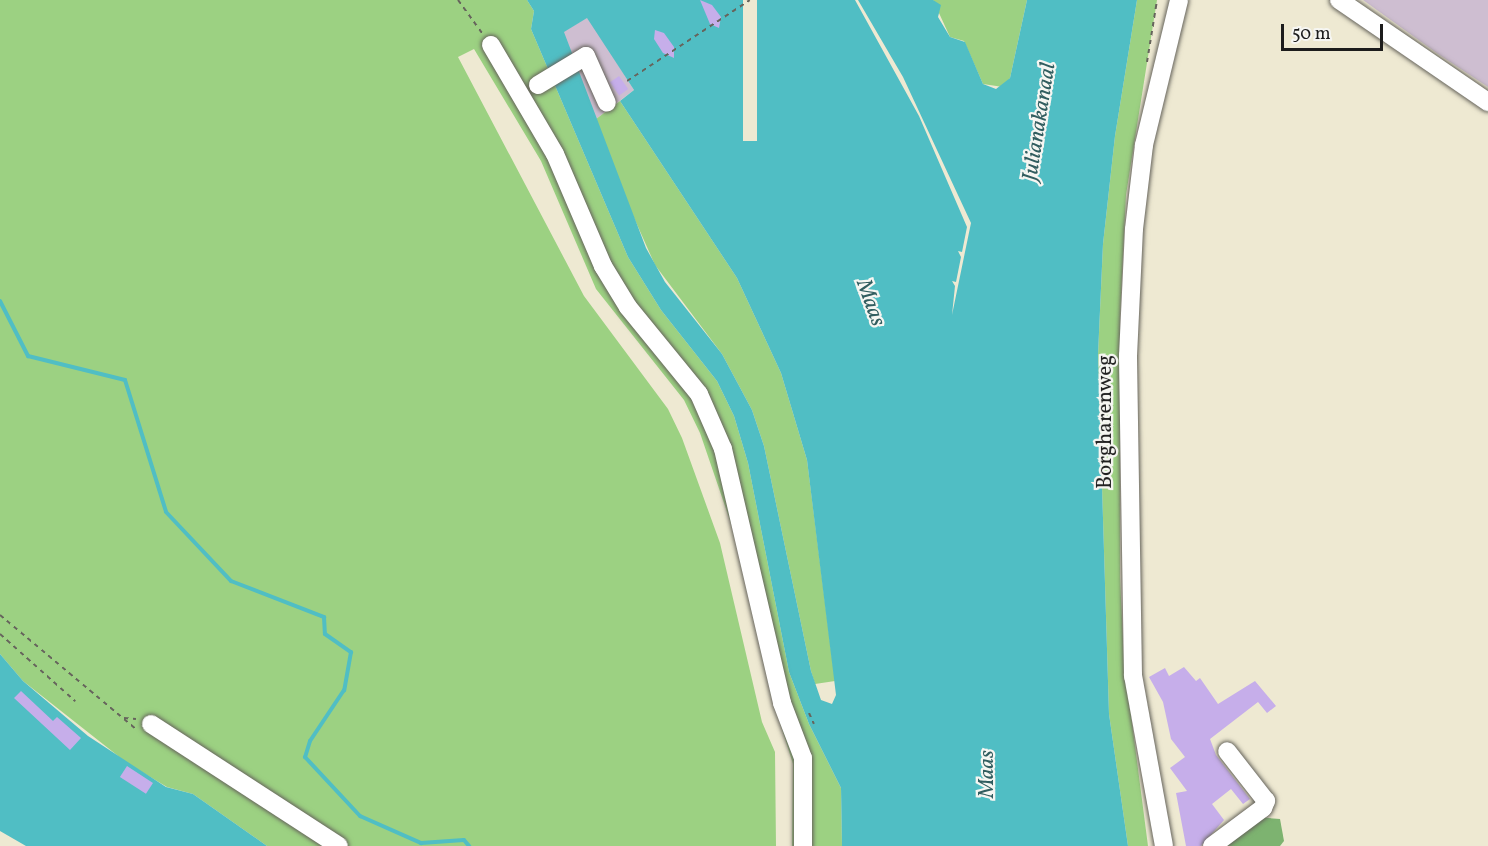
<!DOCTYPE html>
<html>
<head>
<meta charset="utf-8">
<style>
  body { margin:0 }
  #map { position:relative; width:1488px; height:846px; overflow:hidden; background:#eee9d2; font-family:Vollkorn,serif }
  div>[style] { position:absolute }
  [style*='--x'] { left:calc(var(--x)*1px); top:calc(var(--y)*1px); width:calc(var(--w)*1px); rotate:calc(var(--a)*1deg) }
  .industrial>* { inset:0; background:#cebed1 }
  .green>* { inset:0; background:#9cd182 }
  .forest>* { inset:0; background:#7db370 }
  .water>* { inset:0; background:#50bec4 }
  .pier>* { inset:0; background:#eee9d2; transform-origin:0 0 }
  .stream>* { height:4px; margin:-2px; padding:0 2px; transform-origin:2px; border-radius:2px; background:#50bec4 }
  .building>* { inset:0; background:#c6aeea; transform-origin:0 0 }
  .path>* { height:2px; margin-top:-1px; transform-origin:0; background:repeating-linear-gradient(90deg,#66645c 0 4.5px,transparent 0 9px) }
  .roads { filter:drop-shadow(0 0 2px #66645c) drop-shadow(0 0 2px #66645c) }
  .minor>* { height:18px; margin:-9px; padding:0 9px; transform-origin:9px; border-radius:9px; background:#fff }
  span { translate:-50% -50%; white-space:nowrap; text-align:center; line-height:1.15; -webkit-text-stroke:4.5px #f6f6f2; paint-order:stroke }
  .street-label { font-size:21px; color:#1c1c1c }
  .water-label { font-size:22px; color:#315d5f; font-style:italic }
  .scale { position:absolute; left:1281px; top:24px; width:102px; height:27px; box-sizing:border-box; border:3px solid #1c1c1c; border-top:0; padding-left:8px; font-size:18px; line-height:21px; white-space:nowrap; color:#1c1c1c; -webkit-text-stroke:4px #f6f6f2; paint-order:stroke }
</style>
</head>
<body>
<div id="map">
  <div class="industrial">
    <i style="clip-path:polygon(1363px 0,1488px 0,1488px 87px,1438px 54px)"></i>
    <i style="clip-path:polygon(588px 17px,634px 90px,596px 119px,563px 32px)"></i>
  </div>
  <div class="green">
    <i style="clip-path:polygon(0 0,527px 0,534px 11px,531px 29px,628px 257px,661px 310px,717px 381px,734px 416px,748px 463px,789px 672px,809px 724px,841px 788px,842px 846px,792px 846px,793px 764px,771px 694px,737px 541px,700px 433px,684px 400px,596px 289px,541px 161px,474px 49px,458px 57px,584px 296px,668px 409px,682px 438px,720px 543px,762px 722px,775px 752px,776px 846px,267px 846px,193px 794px,167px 787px,127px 763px,23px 681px,0 654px)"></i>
    <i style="clip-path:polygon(933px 0,1027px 0,1010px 78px,1003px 87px,983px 84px,964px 41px,950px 37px)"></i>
    <i style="clip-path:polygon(1137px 0,1157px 0,1126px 195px,1120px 316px,1120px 577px,1124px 661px,1148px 846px,1128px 846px,1109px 714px,1098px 355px,1103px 244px,1115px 136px)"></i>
    <i style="clip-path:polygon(620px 101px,737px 278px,781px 373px,807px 460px,835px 681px,815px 684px,811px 671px,764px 446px,752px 410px,722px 354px,655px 265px,627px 202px,596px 119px)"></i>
  </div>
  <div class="forest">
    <i style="clip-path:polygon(1257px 817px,1280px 819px,1284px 841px,1280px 846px,1218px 846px)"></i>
  </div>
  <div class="water">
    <i style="clip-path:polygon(evenodd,527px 0,855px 0,919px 116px,967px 227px,962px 252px,958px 251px,961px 257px,956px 282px,952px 281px,955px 286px,952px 315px,971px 223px,903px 77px,858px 0,933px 0,941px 5px,938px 17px,950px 37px,965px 42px,983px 84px,996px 89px,1010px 78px,1027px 0,1137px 0,1115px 136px,1103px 244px,1098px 355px,1109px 714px,1128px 846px,842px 846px,841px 788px,809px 724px,789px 672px,748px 463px,734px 416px,717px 381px,661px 310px,628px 257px,531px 29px,534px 11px,527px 0,587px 18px,634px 90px,620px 101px,737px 278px,781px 373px,807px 460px,836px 695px,832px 704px,821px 700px,811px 671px,764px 446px,752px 410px,722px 354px,665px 282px,646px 248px,564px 32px,587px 18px)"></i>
    <i style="clip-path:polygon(0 654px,23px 681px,88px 736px,166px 787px,193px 794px,267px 846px,26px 846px,0 831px)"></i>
  </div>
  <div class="pier">
    <i style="left:743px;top:0;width:14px;height:141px"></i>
  </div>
  <div class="stream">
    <i style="--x:0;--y:301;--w:62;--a:63"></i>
    <i style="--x:28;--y:356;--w:100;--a:13.9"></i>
    <i style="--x:125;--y:380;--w:138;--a:72.7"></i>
    <i style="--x:166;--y:512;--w:95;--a:46.7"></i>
    <i style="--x:231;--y:581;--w:100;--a:21.2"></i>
    <i style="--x:324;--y:617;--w:17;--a:87"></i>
    <i style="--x:325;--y:634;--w:32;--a:35"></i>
    <i style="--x:351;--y:652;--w:39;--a:100"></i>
    <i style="--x:344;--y:690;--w:61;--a:123.7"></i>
    <i style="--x:310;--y:741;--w:17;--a:107"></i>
    <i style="--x:305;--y:757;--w:81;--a:47"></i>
    <i style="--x:360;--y:816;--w:67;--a:23.9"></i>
    <i style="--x:421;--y:843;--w:43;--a:-4"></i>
    <i style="--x:464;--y:840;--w:8;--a:50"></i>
  </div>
  <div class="building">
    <i style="clip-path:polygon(700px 0,712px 5px,721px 17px,719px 28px,710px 24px)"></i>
    <i style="clip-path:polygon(655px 30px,664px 33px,674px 47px,674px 58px,663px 53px,654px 39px)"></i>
    <i style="left:619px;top:76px;width:16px;height:11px;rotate:55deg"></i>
    <i style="clip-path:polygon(1184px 667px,1196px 681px,1200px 678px,1218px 704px,1255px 681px,1276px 706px,1267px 713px,1258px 702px,1210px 739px,1216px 755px,1250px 799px,1243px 804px,1231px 789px,1212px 804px,1224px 820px,1201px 846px,1186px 846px,1176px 793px,1187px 791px,1170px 768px,1185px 757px,1171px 739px,1163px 702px,1149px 677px,1165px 668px,1169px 676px)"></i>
    <i style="clip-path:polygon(21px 691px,53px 721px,57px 717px,81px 738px,70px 750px,14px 698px)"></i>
    <i style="left:127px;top:766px;width:31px;height:13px;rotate:33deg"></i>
  </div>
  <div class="path">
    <i style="--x:458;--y:0;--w:41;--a:54"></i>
    <i style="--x:1147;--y:62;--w:63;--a:-80.8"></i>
    <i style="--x:627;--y:81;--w:147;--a:-33.4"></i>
    <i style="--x:0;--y:615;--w:177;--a:40"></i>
    <i style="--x:0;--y:634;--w:101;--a:41.8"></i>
    <i style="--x:809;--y:713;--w:12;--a:66"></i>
    <i style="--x:124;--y:718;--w:12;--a:5"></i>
  </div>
  <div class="roads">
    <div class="minor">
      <i style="--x:1339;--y:0;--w:181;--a:34.4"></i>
      <i style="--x:491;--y:45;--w:126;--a:59.6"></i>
      <i style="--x:555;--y:154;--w:122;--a:66.8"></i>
      <i style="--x:603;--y:266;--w:48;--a:58.6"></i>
      <i style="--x:628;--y:307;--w:112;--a:50.8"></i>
      <i style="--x:699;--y:394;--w:60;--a:66.4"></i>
      <i style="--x:723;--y:449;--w:261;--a:76.9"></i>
      <i style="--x:782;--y:703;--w:59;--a:69.1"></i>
      <i style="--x:803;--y:758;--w:88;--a:90"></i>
      <i style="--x:538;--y:85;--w:56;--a:-31.1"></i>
      <i style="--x:586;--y:56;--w:51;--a:65.9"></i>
      <i style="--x:151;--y:724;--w:224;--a:33"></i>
      <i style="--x:1164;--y:846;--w:173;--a:-100.3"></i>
      <i style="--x:1133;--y:676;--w:320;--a:-90.9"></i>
      <i style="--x:1128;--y:356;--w:127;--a:-87.3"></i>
      <i style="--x:1134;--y:229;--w:85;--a:-83.2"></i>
      <i style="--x:1144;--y:145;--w:149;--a:-76.4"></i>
      <i style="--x:1212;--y:846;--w:64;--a:-36.7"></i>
      <i style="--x:1263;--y:808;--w:8;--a:-67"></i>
      <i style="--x:1266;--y:801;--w:63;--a:-128"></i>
    </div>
  </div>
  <div class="street-label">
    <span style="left:1106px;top:422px;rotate:-90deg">Borgharenweg</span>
  </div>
  <div class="water-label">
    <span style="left:1040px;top:122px;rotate:-81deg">Julianakanaal</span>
    <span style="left:870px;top:303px;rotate:70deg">Maas</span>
    <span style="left:988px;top:774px;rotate:-90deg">Maas</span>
  </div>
  <div class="scale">50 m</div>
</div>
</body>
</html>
